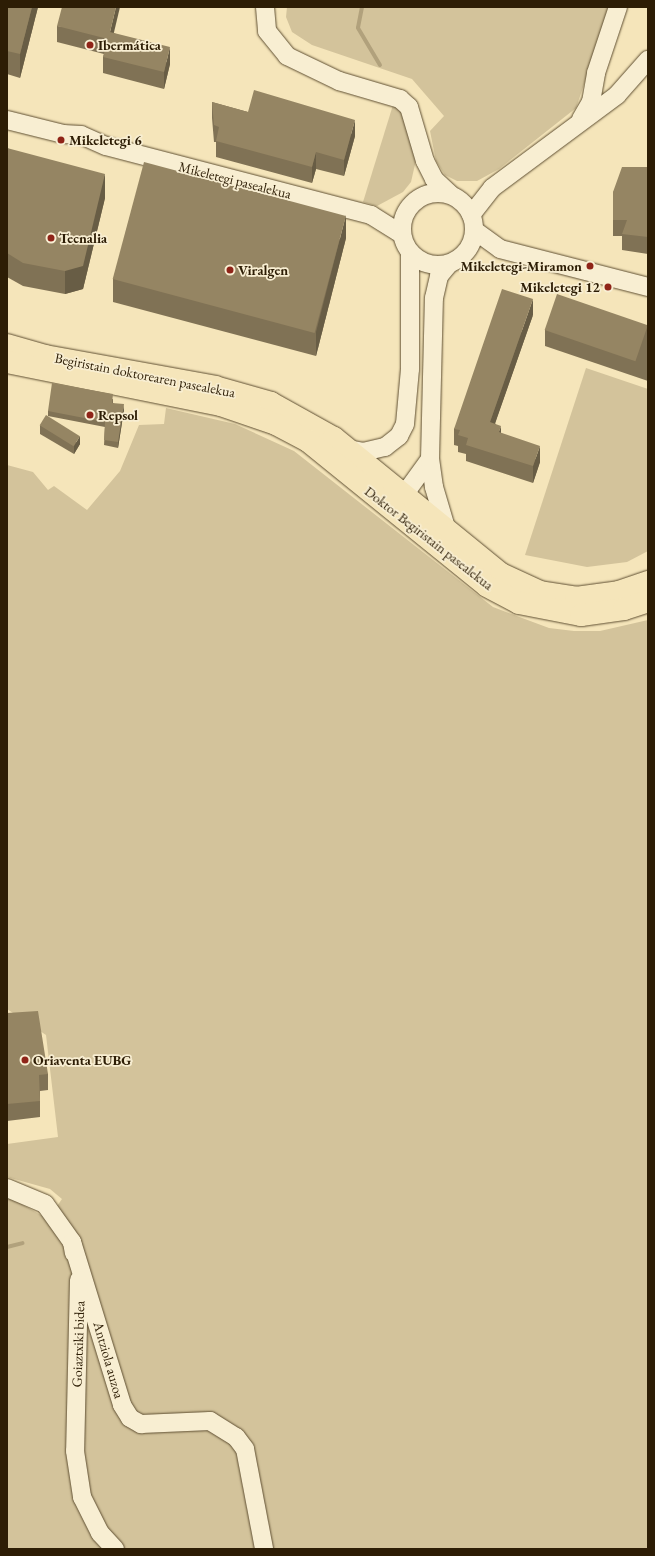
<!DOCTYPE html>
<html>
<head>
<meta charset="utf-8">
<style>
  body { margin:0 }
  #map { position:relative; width:655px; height:1556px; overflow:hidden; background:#f5e5ba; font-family:"EB Garamond",serif }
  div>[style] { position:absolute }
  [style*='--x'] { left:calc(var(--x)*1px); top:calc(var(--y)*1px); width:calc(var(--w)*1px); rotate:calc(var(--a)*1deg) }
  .green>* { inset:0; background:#d3c39b }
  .stream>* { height:4px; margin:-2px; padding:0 2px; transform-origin:2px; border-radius:2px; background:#b1a17c }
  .roads { filter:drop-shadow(0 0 1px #5f4f32) drop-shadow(0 0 1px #5f4f32) }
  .minor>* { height:18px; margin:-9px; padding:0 9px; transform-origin:9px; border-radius:9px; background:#f8eed2 }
  .minor>.ring { margin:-9px; padding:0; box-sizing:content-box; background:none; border:18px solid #f8eed2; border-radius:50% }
  .major>* { height:22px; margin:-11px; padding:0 11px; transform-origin:11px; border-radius:11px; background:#f5e5ba }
  .wall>* { inset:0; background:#807255 }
  .shaded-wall>* { inset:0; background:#685d45 }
  .building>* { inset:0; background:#958563; transform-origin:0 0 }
  .dots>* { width:11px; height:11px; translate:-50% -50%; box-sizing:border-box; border:2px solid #f8eed2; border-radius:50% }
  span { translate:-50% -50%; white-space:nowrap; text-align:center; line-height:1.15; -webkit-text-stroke:3.5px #f8eed2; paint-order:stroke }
  .poi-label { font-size:14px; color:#2d1d05; font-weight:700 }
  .left { translate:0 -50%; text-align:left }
  .right { translate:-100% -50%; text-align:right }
  .street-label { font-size:14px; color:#2d1d05 }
  .frame { position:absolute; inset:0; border:8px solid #2d1d05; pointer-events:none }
</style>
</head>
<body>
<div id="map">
  <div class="green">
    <i style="clip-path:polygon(287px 7px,610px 7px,576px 108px,499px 169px,477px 181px,457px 181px,445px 175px,436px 161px,430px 131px,444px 116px,412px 79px,312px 45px,292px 32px,286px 17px)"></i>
    <i style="clip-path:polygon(393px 105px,400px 108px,416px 160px,411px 182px,403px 192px,377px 206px,363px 202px)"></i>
    <i style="clip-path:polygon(586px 368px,648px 389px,648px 551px,627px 562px,587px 567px,525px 555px)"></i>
    <i style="clip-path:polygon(166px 408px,235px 424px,294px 451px,493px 607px,549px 628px,574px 631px,600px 631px,648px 620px,648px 1549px,7px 1549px,7px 1196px,48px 1219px,62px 1199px,50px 1189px,7px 1177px,7px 1144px,58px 1137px,46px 1035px,7px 1009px,7px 465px,33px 472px,48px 490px,54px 486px,87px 510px,120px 471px,139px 425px,164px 424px)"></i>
  </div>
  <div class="stream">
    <i style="--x:362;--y:7;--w:21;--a:101"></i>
    <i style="--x:358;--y:28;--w:43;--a:59.3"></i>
    <i style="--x:7;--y:1247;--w:16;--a:-14"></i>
  </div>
  <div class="roads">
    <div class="minor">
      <i style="--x:265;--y:7;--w:24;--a:85"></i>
      <i style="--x:267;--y:31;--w:32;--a:51"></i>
      <i style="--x:287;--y:56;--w:58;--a:25.7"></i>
      <i style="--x:339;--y:81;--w:64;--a:16.4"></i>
      <i style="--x:400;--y:99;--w:12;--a:42"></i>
      <i style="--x:409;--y:107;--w:56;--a:73.5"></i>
      <i style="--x:425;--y:161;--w:20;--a:63"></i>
      <i style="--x:434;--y:179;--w:22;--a:43"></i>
      <i style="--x:581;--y:119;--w:20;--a:-60"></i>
      <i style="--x:591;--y:102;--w:29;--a:-80"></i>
      <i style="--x:596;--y:73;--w:70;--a:-71.6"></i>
      <i style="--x:7;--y:120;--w:58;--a:14"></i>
      <i style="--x:63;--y:134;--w:18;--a:3"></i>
      <i style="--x:81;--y:135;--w:27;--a:24"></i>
      <i style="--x:106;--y:146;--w:274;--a:14.6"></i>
      <i style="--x:371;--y:215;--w:36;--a:32"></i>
      <i class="ring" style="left:402px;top:193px;width:54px;height:54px"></i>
      <i style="--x:471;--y:215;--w:34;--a:-52"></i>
      <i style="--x:492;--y:188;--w:156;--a:-36.6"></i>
      <i style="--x:617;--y:95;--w:47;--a:-48.5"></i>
      <i style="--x:474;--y:230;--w:32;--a:36"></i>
      <i style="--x:500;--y:249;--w:153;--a:14.4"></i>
      <i style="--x:348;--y:449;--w:15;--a:11"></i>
      <i style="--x:363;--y:452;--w:23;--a:-13"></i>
      <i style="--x:385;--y:447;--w:18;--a:-38"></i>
      <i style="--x:399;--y:436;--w:13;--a:-63"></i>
      <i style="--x:405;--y:424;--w:55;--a:-84.8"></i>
      <i style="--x:410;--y:369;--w:116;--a:-90"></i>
      <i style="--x:388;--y:488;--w:12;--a:20"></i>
      <i style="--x:399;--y:492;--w:11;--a:-22"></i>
      <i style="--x:409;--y:488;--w:36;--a:-54"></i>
      <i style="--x:447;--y:531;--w:46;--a:-106.5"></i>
      <i style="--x:434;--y:487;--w:28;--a:-98"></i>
      <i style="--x:430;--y:459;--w:161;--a:-88.6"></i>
      <i style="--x:434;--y:298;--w:23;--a:-77"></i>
      <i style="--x:439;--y:276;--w:16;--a:-50"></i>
      <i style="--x:7;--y:1188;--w:41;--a:22.8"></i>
      <i style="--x:45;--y:1204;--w:47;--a:54.6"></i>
      <i style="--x:72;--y:1242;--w:11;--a:80"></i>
      <i style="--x:72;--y:1242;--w:170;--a:72.9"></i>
      <i style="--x:122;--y:1405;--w:15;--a:58"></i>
      <i style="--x:130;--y:1418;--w:13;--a:29"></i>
      <i style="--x:141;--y:1424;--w:69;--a:-2.5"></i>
      <i style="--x:210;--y:1421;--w:31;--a:32"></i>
      <i style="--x:236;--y:1437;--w:15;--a:53"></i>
      <i style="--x:245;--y:1449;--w:102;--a:79.2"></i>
      <i style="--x:79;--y:1280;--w:171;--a:91.3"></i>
      <i style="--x:75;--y:1451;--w:47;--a:81.3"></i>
      <i style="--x:82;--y:1497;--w:40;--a:63.4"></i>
      <i style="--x:100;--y:1533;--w:22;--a:47"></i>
    </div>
    <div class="major">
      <i style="--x:7;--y:345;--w:40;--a:16"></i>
      <i style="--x:45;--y:356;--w:173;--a:10.3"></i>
      <i style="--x:215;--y:387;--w:58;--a:15.9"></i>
      <i style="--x:271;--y:403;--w:72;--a:29.1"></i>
      <i style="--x:334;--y:438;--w:215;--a:39.2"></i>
      <i style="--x:501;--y:574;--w:43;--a:24.8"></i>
      <i style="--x:540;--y:592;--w:36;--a:9"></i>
      <i style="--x:576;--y:598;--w:43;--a:-7.9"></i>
      <i style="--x:619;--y:592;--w:31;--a:-19"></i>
      <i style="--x:7;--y:362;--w:218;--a:11.4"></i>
      <i style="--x:221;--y:405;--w:58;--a:19.1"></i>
      <i style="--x:276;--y:424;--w:36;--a:28"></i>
      <i style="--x:308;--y:441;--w:230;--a:39"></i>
      <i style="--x:487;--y:586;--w:36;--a:28"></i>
      <i style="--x:519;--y:603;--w:63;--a:11"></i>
      <i style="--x:581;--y:615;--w:43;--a:-7.9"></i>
      <i style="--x:624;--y:609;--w:25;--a:-18"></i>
    </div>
  </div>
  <div class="wall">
    <i style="clip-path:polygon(7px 7px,38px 7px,20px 78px,7px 74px)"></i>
    <i style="clip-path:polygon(57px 26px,114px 33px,170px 64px,164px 89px,103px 73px,103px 57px,104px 54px,57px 42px)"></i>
    <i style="clip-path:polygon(212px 102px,248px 112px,355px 136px,344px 176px,316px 169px,312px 183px,216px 157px,216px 142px,214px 142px,212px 118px)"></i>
    <i style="clip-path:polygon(7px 148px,105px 198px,83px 289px,65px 294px,23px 286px,7px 277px)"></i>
    <i style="clip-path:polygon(648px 167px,648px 254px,622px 250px,622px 236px,613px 236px,613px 192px)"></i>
    <i style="clip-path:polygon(346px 238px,316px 356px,113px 302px,113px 279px)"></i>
    <i style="clip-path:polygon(533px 315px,495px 423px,501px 433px,540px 462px,533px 483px,466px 461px,466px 454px,458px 452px,458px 446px,454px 445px,454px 429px)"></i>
    <i style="clip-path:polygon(648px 325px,648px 381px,545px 346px,545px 330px)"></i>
    <i style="clip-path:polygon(113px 399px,113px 403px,124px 410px,118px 448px,104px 445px,105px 427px,48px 416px,48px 411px)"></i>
    <i style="clip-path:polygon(40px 425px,80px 444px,74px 454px,40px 434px)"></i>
    <i style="clip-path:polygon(7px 1013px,48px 1074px,48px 1090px,40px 1091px,40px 1117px,7px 1121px)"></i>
  </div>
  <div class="shaded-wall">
    <i style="clip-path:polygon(32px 7px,38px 7px,20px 78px,20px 54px)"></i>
    <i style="clip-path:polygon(116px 7px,120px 7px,110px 49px,110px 32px)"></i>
    <i style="clip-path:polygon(170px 47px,170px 64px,164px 89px,164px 72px)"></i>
    <i style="clip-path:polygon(355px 120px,355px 136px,344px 176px,344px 160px)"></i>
    <i style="clip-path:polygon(316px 152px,316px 169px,312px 183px,312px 167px)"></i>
    <i style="clip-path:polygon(105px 174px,105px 198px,83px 289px,65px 294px,65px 271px)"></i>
    <i style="clip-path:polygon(346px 215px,346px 238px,316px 356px,316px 332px)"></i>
    <i style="clip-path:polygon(533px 299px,533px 315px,490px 438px,490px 422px)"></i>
    <i style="clip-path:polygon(124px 404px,124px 410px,118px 448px,118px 442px)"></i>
    <i style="clip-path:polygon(501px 426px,501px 442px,499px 432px)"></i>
    <i style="clip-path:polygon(80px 436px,80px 444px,74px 454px,74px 446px)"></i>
    <i style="clip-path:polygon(540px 446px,540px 462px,533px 483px,533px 466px)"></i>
  </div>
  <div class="building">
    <i style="clip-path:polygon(7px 7px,32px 7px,20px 54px,7px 51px)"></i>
    <i style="clip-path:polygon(62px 7px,116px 7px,110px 32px,170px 47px,164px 72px,103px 57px,108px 39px,57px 26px)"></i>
    <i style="clip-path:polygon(254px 90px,355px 120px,344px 160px,316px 152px,312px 167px,216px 141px,219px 127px,214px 125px,212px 102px,248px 112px)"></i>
    <i style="clip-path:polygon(7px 148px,105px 174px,83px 266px,65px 271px,23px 263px,7px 253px)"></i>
    <i style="left:144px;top:162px;width:209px;height:121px;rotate:15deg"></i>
    <i style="clip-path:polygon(622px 167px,648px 167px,648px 237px,622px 234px,627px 220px,613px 220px,613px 192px)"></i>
    <i style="clip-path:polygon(502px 289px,533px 299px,490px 422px,501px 426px,499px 432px,540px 446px,533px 466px,466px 445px,468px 438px,458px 435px,460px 430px,454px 429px)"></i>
    <i style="left:557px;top:294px;width:96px;height:38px;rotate:19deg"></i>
    <i style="clip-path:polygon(52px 383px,113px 394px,112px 403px,124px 404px,118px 442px,104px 440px,105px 422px,48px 411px)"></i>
    <i style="left:46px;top:415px;width:40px;height:12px;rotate:32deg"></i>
    <i style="clip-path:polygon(38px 1011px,48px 1074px,39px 1075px,40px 1101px,7px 1104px,7px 1013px)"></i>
  </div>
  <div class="dots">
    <i style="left:90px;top:45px;background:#8f2418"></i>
    <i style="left:61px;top:140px;background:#8f2418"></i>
    <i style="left:51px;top:238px;background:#8f2418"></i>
    <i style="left:590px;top:266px;background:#8f2418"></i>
    <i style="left:230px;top:270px;background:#8f2418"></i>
    <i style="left:608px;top:287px;background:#8f2418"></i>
    <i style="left:90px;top:415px;background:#8f2418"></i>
    <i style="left:25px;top:1060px;background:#8f2418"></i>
  </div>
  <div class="poi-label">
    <span class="left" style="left:98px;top:45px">Ibermática</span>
    <span class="left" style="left:69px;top:140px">Mikeletegi 6</span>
    <span class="left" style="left:59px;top:238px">Tecnalia</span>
    <span class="right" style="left:582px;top:266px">Mikeletegi-Miramon</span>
    <span class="left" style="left:238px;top:270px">Viralgen</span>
    <span class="right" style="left:600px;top:287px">Mikeletegi 12</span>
    <span class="left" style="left:98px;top:415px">Repsol</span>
    <span class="left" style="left:33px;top:1060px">Oriaventa EUBG</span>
  </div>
  <div class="street-label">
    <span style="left:235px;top:180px;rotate:14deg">Mikeletegi pasealekua</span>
    <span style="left:145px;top:375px;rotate:11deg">Begiristain doktorearen pasealekua</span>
    <span style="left:429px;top:538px;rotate:38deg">Doktor Begiristain pasealekua</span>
    <span style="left:78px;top:1344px;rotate:-88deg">Goiaztxiki bidea</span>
    <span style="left:109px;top:1360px;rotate:74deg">Antziola auzoa</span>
  </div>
  <div class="frame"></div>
</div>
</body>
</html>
